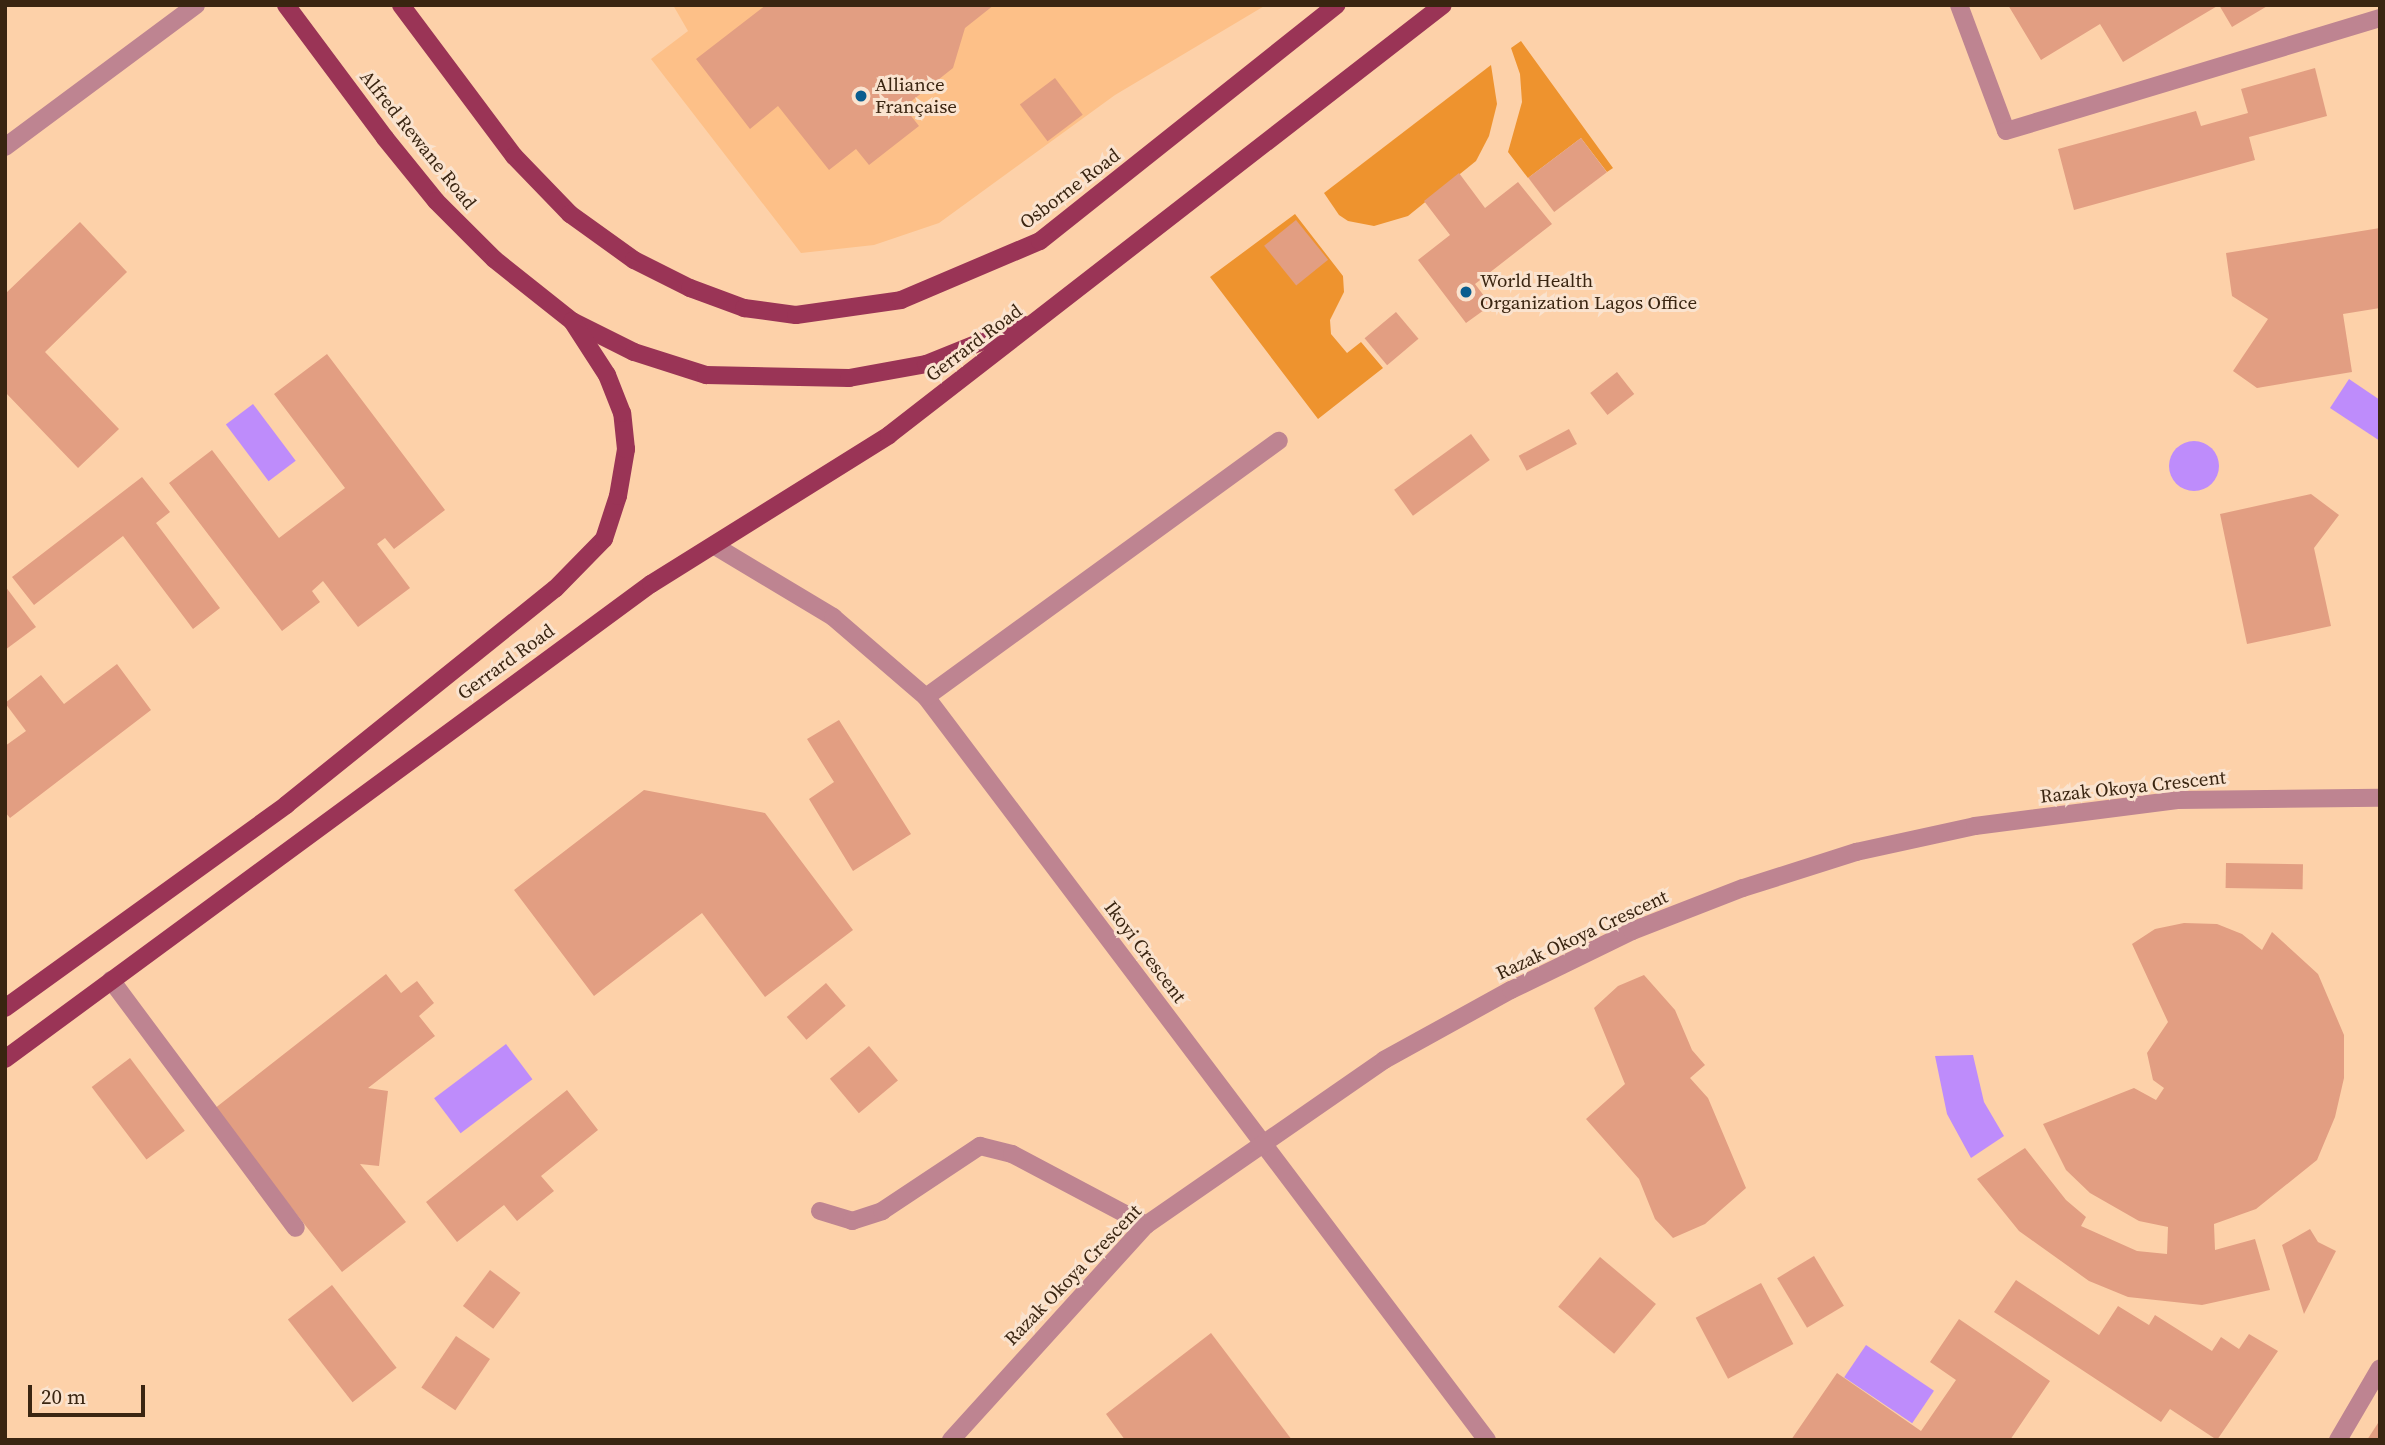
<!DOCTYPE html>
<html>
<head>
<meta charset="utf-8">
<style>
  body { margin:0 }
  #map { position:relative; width:2385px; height:1445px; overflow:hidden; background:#fdd1a9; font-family:"Source Serif 4",serif }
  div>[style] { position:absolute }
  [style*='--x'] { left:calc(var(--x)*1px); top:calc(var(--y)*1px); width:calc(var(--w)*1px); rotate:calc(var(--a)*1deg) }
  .built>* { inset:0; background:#fdc088 }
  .green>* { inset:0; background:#ee932e }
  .water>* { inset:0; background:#be8cfb; transform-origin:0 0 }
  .round { border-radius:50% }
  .building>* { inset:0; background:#e29e82; transform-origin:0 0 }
  .service>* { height:18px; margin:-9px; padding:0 9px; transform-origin:9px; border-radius:9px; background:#be8491 }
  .minor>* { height:18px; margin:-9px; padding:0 9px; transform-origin:9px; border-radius:9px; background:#be8491 }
  .primary>* { height:18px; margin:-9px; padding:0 9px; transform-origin:9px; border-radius:9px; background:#9a3456 }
  .dots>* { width:19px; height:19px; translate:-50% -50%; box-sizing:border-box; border:4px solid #fae3cf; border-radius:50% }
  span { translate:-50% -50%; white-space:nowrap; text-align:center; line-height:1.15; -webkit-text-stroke:6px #fae3cf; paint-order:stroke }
  .poi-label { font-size:19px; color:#3a2511 }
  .left { translate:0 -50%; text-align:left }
  .street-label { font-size:19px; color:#3a2511 }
  .frame { position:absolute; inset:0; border:7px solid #3a2511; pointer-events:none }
  .scale { position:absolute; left:28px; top:1385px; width:117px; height:32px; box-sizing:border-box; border:4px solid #3a2511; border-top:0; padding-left:9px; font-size:21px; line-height:24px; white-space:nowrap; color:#3a2511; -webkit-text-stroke:5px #fae3cf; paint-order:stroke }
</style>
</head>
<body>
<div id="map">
  <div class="built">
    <i style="clip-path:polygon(673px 5px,1266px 5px,1115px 95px,939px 223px,874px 245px,801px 253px,651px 59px,688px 31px)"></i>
  </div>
  <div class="green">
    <i style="clip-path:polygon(1521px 41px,1613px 168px,1607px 172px,1581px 138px,1528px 178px,1508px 152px,1522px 102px,1520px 74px,1511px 48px)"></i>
    <i style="clip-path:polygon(1491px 65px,1497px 104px,1489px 136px,1476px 161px,1408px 216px,1374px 226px,1348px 221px,1339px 215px,1324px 193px)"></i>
    <i style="clip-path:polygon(1295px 214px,1343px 276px,1344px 292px,1330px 320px,1331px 334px,1347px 353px,1361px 342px,1383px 368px,1318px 419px,1210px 277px)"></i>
  </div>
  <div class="water">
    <i style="clip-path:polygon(2349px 379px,2380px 400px,2380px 441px,2330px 408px)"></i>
    <i style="left:253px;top:404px;width:71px;height:34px;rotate:53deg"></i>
    <i class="round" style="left:2169px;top:441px;width:50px;height:50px"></i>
    <i style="left:506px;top:1044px;width:44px;height:90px;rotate:53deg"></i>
    <i style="clip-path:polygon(1973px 1055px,1984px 1102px,2004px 1136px,1971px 1158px,1947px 1114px,1935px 1056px)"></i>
    <i style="left:1866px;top:1345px;width:82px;height:39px;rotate:34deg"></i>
  </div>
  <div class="building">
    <i style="clip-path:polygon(766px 5px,994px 5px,965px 28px,953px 68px,904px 107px,919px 126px,869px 165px,856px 149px,829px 170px,778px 106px,750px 129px,696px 59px)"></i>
    <i style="clip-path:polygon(2008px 5px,2269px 5px,2232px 27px,2219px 5px,2123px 62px,2100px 24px,2041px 60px)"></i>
    <i style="clip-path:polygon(2315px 68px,2327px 116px,2249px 137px,2255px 160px,2074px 210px,2058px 149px,2196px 111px,2201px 126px,2248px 113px,2241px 89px)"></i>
    <i style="left:1055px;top:78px;width:46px;height:44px;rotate:53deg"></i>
    <i style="left:1581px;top:138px;width:43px;height:66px;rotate:53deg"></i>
    <i style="clip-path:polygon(1459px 173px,1485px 208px,1518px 182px,1552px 224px,1475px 284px,1491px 305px,1466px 323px,1418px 260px,1450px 235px,1424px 201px)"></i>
    <i style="left:1296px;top:220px;width:51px;height:41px;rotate:51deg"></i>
    <i style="clip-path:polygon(80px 222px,127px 272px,45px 352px,119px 429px,78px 468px,5px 392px,5px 294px)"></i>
    <i style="clip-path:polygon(2380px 228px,2380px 308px,2343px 314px,2352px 372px,2257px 388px,2233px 371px,2268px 319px,2232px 296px,2226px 253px)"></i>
    <i style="left:1396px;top:312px;width:35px;height:41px;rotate:50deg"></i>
    <i style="clip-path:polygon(327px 354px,445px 510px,394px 549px,385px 538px,377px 544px,410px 588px,358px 627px,323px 581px,312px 591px,320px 602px,282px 631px,169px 483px,212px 450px,279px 538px,345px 488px,274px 394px)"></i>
    <i style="left:1617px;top:372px;width:28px;height:34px;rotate:52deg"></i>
    <i style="left:1569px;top:429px;width:17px;height:57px;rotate:62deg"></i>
    <i style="left:1471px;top:434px;width:32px;height:95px;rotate:54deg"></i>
    <i style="clip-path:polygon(142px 477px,170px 512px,156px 523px,220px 608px,193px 629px,123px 536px,34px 605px,12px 577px)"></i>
    <i style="clip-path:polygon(2311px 494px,2339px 515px,2314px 548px,2331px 626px,2247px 644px,2220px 514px)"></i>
    <i style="clip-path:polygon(5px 586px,36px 627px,5px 650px)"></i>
    <i style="clip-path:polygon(117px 664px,151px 710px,10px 818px,5px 812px,5px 746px,26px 731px,5px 703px,41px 675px,64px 704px)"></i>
    <i style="clip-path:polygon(839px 720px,911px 834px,853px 871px,809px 799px,834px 782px,807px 739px)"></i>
    <i style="clip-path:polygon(644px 790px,765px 813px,853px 930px,765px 997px,702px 913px,594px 996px,514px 890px)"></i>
    <i style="left:2226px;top:863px;width:77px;height:25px;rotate:1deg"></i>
    <i style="clip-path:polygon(2184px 923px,2217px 924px,2242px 934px,2262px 950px,2272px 932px,2318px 974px,2344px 1035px,2344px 1078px,2335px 1117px,2317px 1160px,2256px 1209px,2214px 1224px,2215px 1250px,2255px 1239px,2270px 1290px,2202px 1305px,2128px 1297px,2089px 1281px,2019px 1231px,1977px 1179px,2025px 1148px,2066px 1200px,2086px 1217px,2081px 1226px,2137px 1251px,2167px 1254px,2168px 1227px,2139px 1221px,2090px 1193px,2066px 1170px,2043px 1124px,2134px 1088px,2156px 1100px,2164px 1088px,2153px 1080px,2147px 1053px,2168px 1022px,2132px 944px,2155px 929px)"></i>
    <i style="clip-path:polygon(386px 974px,401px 993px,417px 981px,434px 1003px,419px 1016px,435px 1036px,368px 1088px,388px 1091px,379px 1166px,360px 1164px,406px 1222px,342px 1272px,214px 1109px)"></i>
    <i style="clip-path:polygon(1644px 975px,1675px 1010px,1692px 1050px,1705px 1065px,1690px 1078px,1708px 1098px,1746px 1188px,1705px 1224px,1673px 1238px,1655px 1219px,1639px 1179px,1586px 1119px,1625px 1084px,1594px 1008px,1618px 986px)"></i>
    <i style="left:826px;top:983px;width:30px;height:52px;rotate:49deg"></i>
    <i style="left:869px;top:1046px;width:45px;height:51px;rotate:50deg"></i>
    <i style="left:130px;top:1058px;width:91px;height:48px;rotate:53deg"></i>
    <i style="clip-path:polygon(567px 1090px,598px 1130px,541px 1176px,554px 1191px,517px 1221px,504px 1205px,457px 1242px,426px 1202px)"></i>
    <i style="clip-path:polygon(2310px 1229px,2318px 1242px,2336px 1251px,2304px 1314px,2282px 1245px)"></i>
    <i style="left:1814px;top:1256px;width:58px;height:43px;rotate:59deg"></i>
    <i style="left:1600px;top:1257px;width:73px;height:65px;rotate:40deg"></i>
    <i style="left:490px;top:1270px;width:38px;height:45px;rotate:37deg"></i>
    <i style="clip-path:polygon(2016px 1280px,2099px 1335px,2118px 1306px,2149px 1325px,2155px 1315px,2212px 1351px,2221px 1337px,2239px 1349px,2249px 1334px,2278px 1351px,2217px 1440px,2170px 1409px,2161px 1422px,1994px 1312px)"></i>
    <i style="left:1761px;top:1283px;width:69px;height:74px;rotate:62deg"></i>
    <i style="left:332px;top:1285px;width:105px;height:56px;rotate:52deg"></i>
    <i style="clip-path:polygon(1959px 1319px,2050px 1381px,2010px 1440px,1791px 1440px,1837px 1373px,1921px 1431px,1956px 1380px,1930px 1362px)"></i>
    <i style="clip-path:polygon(1211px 1333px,1292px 1440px,1125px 1440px,1106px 1414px)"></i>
    <i style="left:456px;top:1336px;width:41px;height:62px;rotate:34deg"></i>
    <i style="clip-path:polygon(2380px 1420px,2380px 1440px,2367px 1440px)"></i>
  </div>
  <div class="service">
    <i style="--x:1959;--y:5;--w:134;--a:69.5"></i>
    <i style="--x:2006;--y:131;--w:391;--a:-16.8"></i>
    <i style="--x:111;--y:980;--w:309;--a:53.3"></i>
  </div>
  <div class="minor">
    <i style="--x:5;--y:147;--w:238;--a:-36.6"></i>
    <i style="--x:715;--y:546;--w:138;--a:31"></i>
    <i style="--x:833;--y:617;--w:123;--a:40.7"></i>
    <i style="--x:926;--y:697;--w:931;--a:52.95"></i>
    <i style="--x:926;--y:697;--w:436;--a:-36"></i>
    <i style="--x:820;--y:1211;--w:34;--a:17"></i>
    <i style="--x:852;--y:1221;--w:32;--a:-18"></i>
    <i style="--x:882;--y:1211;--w:118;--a:-33.6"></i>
    <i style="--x:980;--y:1146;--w:33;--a:14"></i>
    <i style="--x:1012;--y:1154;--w:152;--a:27.9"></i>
    <i style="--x:951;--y:1440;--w:290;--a:-47.8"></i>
    <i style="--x:1146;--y:1225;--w:290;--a:-34.7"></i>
    <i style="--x:1384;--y:1060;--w:145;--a:-28.9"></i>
    <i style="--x:1511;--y:990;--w:135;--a:-26"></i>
    <i style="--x:1632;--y:931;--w:119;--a:-21.2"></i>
    <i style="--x:1743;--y:888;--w:119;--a:-17.7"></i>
    <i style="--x:1856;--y:852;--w:122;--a:-12.3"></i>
    <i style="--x:1975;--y:826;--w:204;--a:-7.3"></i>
    <i style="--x:2177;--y:800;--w:203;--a:-0.6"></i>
    <i style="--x:2338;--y:1440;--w:83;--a:-59.7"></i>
  </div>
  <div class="primary">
    <i style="--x:286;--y:5;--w:166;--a:53.3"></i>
    <i style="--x:385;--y:138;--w:81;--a:51"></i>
    <i style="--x:436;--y:201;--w:82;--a:45"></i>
    <i style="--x:494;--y:259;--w:100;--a:38.5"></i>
    <i style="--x:572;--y:321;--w:69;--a:26.6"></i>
    <i style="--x:634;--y:352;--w:76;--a:17.7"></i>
    <i style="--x:706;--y:375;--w:143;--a:1.2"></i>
    <i style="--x:849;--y:378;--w:78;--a:-10.3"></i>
    <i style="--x:926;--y:364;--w:105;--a:-21.9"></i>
    <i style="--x:401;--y:5;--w:189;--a:53.2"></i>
    <i style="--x:514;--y:156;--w:81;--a:46"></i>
    <i style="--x:570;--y:214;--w:79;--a:35.7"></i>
    <i style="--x:634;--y:260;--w:63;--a:26.6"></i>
    <i style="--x:690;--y:288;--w:58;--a:20.3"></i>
    <i style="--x:744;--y:308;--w:52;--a:7.7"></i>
    <i style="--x:796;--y:315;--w:106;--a:-8.1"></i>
    <i style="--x:901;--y:300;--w:151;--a:-23"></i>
    <i style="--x:1040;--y:241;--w:379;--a:-38.5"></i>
    <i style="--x:5;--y:1008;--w:347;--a:-35.8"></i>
    <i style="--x:286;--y:805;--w:345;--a:-38.8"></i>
    <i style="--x:555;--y:589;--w:70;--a:-45.6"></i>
    <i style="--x:604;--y:539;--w:45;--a:-72"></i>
    <i style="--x:618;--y:496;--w:48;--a:-80.3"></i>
    <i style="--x:626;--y:449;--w:36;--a:-96"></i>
    <i style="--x:622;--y:413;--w:41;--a:-111.5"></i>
    <i style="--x:607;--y:375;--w:64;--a:-122.9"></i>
    <i style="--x:5;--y:1059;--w:802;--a:-36.33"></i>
    <i style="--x:651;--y:584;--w:281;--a:-32"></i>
    <i style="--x:889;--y:435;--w:701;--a:-37.82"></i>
  </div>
  <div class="dots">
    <i style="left:861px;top:96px;background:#0a5d8f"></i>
    <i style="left:1466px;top:292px;background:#0a5d8f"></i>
  </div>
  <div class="poi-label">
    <span class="left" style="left:875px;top:96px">Alliance<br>Française</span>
    <span class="left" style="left:1480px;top:292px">World Health<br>Organization Lagos Office</span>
  </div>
  <div class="street-label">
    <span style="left:418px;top:140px;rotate:51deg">Alfred Rewane Road</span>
    <span style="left:1070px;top:189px;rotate:-37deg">Osborne Road</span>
    <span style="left:974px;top:343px;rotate:-37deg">Gerrard Road</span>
    <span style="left:506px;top:662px;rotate:-36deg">Gerrard Road</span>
    <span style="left:2133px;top:787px;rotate:-6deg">Razak Okoya Crescent</span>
    <span style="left:1582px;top:935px;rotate:-25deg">Razak Okoya Crescent</span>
    <span style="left:1145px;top:952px;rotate:53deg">Ikoyi Crescent</span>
    <span style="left:1073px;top:1275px;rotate:-46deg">Razak Okoya Crescent</span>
  </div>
  <div class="frame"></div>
  <div class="scale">20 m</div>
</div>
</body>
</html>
